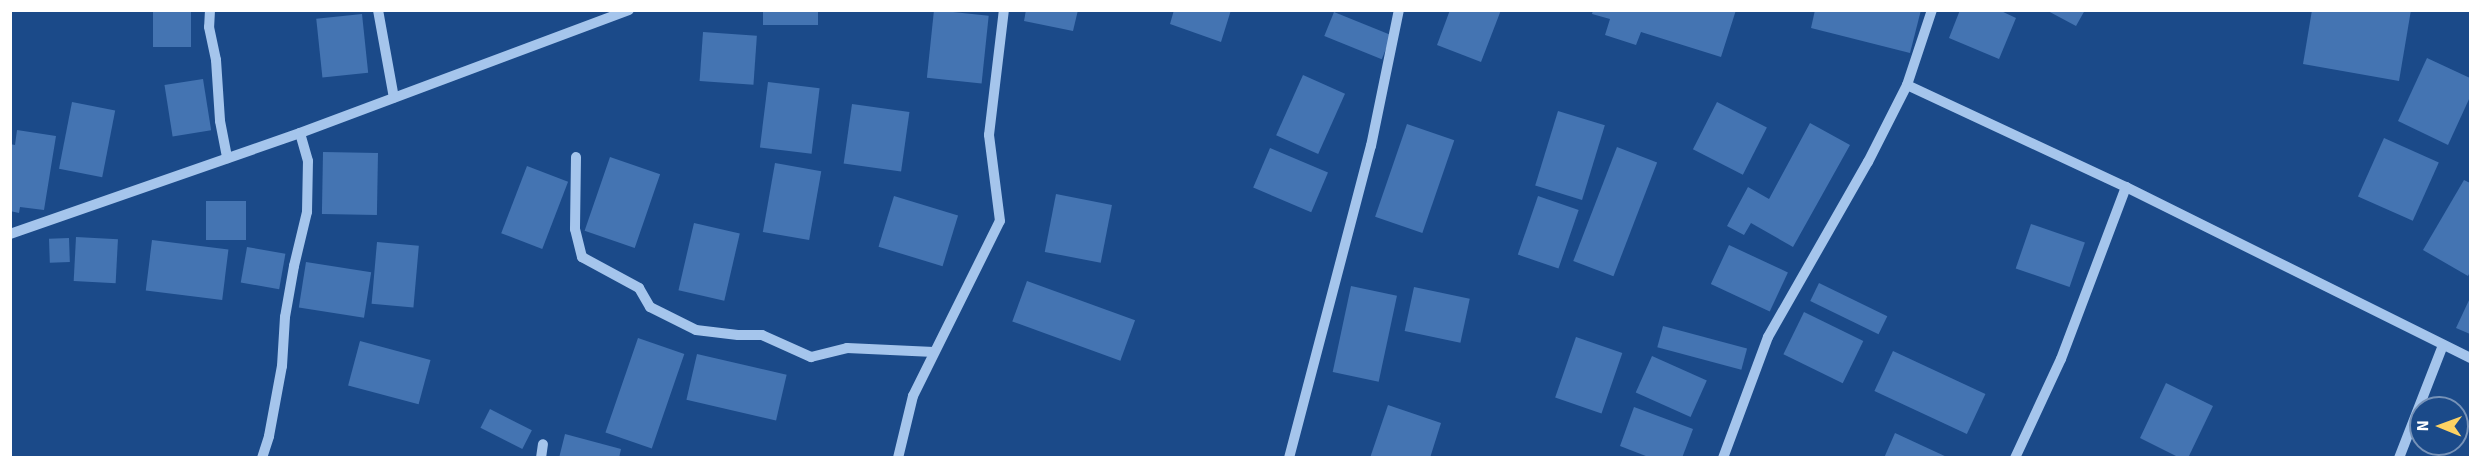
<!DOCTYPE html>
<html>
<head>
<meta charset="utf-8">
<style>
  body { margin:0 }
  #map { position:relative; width:2481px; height:468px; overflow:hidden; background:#1b4a89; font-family:Signika,sans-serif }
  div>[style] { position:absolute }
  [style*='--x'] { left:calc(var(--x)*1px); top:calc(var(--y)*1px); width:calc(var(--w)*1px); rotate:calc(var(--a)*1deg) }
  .building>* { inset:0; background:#4474b2; transform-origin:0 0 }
  .minor>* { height:10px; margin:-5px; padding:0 5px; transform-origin:5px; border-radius:5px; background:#a5c5ec }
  span { translate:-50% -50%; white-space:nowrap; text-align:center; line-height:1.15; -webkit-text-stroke:4.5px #1b4a89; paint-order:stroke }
  .frame { position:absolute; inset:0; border:12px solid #fff; pointer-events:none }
  .north { position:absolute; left:2409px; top:396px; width:60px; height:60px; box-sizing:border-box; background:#1b4a89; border:2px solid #7692b8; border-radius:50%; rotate:271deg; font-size:16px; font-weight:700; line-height:24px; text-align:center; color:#fff }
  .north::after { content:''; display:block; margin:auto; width:21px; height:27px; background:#fdd263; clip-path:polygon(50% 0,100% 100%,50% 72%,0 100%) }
</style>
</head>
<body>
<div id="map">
  <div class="building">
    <i style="left:153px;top:10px;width:38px;height:37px"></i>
    <i style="left:763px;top:10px;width:55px;height:15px"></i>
    <i style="left:934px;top:10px;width:55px;height:68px;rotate:6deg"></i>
    <i style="clip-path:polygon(1026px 10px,1078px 10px,1073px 31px,1024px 21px)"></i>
    <i style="clip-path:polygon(1174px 10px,1231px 10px,1221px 42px,1170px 24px)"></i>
    <i style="clip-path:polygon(1450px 10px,1501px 10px,1481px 62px,1437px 45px)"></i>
    <i style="clip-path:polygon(1593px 10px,1736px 10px,1721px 57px,1641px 32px,1636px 45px,1605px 35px,1610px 19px,1592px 14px)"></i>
    <i style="clip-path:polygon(1815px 10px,1921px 10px,1910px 53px,1811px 28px)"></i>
    <i style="clip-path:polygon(1960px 10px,1999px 10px,2016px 18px,1999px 59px,1949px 38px)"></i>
    <i style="clip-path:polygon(2046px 10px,2085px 10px,2076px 26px)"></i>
    <i style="clip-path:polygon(2312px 10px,2411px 10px,2399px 81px,2303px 64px)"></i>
    <i style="left:1334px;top:12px;width:62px;height:26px;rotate:22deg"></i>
    <i style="left:362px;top:14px;width:59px;height:46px;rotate:84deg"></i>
    <i style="left:703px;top:32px;width:54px;height:49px;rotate:4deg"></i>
    <i style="clip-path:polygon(2427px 58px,2470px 78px,2470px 97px,2448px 145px,2398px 121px)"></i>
    <i style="left:1303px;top:75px;width:46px;height:66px;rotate:24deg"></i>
    <i style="left:203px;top:79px;width:52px;height:39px;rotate:81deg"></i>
    <i style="left:768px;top:82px;width:52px;height:66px;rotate:7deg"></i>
    <i style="left:72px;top:102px;width:44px;height:68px;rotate:11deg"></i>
    <i style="left:1717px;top:102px;width:56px;height:53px;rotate:27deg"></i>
    <i style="left:852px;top:104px;width:58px;height:60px;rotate:8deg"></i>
    <i style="left:1558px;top:111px;width:49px;height:78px;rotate:17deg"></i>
    <i style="clip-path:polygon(1810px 123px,1850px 145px,1793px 247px,1751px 223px,1744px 235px,1727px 226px,1748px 187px,1769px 199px)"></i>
    <i style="left:1407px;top:124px;width:50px;height:98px;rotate:19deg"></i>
    <i style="clip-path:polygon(17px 130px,56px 136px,44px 210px,20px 207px,19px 213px,10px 211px,10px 144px,15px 145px)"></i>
    <i style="left:2384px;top:138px;width:60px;height:64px;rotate:24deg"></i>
    <i style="left:1617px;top:147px;width:43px;height:122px;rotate:21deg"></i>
    <i style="left:1270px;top:148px;width:63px;height:43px;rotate:23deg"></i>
    <i style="left:323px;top:152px;width:55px;height:62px;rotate:1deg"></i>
    <i style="left:610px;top:157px;width:53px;height:78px;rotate:19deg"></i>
    <i style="left:775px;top:163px;width:47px;height:70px;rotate:10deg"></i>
    <i style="left:527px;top:166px;width:44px;height:72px;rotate:21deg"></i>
    <i style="clip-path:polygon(2464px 180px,2470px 183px,2470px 272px,2468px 276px,2423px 250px)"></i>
    <i style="left:1056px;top:194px;width:57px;height:59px;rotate:11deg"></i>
    <i style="left:894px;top:196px;width:67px;height:53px;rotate:17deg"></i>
    <i style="left:1538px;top:196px;width:43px;height:62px;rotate:19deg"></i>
    <i style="left:206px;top:201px;width:40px;height:39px"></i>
    <i style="left:694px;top:223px;width:47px;height:69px;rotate:13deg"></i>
    <i style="left:2031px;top:224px;width:57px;height:47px;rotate:19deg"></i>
    <i style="left:76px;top:237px;width:42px;height:44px;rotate:3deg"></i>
    <i style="left:69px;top:238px;width:24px;height:20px;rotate:88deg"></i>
    <i style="left:152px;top:240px;width:77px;height:51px;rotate:7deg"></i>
    <i style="left:377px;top:242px;width:42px;height:62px;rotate:5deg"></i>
    <i style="left:1729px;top:245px;width:65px;height:43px;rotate:25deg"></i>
    <i style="left:247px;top:247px;width:39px;height:36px;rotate:10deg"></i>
    <i style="left:306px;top:262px;width:66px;height:46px;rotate:9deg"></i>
    <i style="left:1027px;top:281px;width:115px;height:43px;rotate:20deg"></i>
    <i style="left:1819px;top:283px;width:76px;height:20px;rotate:26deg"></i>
    <i style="left:1351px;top:286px;width:47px;height:88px;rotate:12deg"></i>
    <i style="left:1414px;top:287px;width:57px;height:45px;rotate:12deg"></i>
    <i style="clip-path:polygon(2470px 298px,2470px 334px,2456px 328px)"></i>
    <i style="left:1804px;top:312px;width:66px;height:47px;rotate:26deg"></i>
    <i style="left:1663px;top:326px;width:87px;height:22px;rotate:15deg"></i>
    <i style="left:1576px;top:337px;width:49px;height:64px;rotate:19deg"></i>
    <i style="left:638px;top:338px;width:49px;height:100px;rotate:19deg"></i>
    <i style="left:360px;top:341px;width:73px;height:46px;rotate:15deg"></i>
    <i style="left:1893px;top:351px;width:102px;height:44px;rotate:25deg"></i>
    <i style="left:697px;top:354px;width:92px;height:47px;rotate:13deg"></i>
    <i style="left:1652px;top:356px;width:60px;height:40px;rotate:24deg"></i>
    <i style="clip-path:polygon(2166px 383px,2213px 406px,2188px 458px,2180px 458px,2140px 438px)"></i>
    <i style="clip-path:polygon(1388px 405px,1441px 423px,1430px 458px,1370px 458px)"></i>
    <i style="clip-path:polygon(1634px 407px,1693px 429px,1682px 458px,1651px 458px,1620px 446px)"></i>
    <i style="left:490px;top:409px;width:47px;height:21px;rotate:27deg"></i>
    <i style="clip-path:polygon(1895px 433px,1949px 458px,1884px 458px)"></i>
    <i style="clip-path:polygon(565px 434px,621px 449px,619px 458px,559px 458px)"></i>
  </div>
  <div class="minor">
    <i style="--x:210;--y:10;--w:17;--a:93"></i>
    <i style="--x:209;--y:27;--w:34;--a:78"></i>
    <i style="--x:216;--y:60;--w:61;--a:86.2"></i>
    <i style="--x:220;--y:121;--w:38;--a:79"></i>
    <i style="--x:378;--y:10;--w:89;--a:79.7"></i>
    <i style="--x:1907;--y:85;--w:242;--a:25"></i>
    <i style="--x:2126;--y:187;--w:384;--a:26.4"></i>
    <i style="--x:576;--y:157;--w:72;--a:90.8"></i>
    <i style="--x:575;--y:229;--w:29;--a:76"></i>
    <i style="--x:582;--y:257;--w:65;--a:28.5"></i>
    <i style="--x:639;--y:288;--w:22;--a:60"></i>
    <i style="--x:650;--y:307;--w:51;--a:26.6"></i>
    <i style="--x:696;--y:330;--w:42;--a:6.8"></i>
    <i style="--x:738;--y:335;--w:24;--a:0"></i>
    <i style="--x:762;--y:335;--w:54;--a:24.2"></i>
    <i style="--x:811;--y:357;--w:37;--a:-14"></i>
    <i style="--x:847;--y:348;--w:87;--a:2.6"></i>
    <i style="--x:10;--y:234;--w:307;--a:-19.2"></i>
    <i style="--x:300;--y:133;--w:351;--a:-20.5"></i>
    <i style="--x:262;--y:458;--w:23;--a:-72"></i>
    <i style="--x:269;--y:436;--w:71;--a:-79.5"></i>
    <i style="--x:282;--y:366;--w:49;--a:-86.5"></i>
    <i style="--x:285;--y:317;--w:52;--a:-80"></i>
    <i style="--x:294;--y:266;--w:56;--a:-76.5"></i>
    <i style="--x:307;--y:212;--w:51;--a:-88.9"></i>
    <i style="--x:308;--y:161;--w:29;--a:-106"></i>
    <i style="--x:541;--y:458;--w:14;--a:-82"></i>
    <i style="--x:898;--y:458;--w:64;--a:-76.4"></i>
    <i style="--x:913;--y:396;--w:195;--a:-63.6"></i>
    <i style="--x:1000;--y:221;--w:87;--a:-97.3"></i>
    <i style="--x:989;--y:135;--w:126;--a:-83.2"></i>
    <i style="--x:1289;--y:458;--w:323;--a:-75.3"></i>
    <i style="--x:1371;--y:146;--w:139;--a:-78.4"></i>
    <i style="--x:1723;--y:458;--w:129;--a:-69.6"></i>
    <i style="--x:1768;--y:337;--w:202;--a:-60.3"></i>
    <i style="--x:1868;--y:162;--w:86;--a:-63.1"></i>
    <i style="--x:1907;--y:85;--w:79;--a:-71.6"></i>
    <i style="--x:2015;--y:458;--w:109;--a:-65.1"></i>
    <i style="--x:2061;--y:359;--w:184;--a:-69.3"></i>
    <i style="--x:2399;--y:458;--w:121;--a:-68.7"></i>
  </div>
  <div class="frame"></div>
  <div class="north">N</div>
</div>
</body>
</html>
